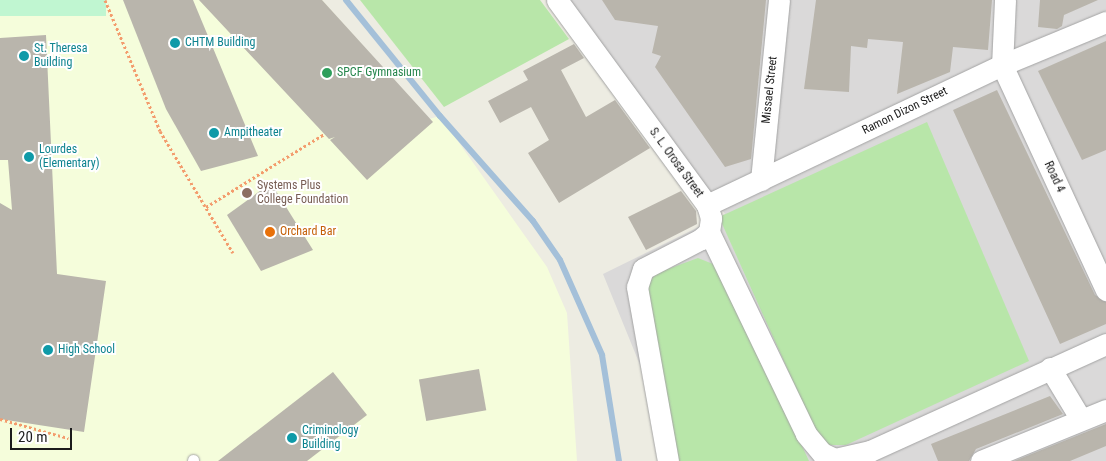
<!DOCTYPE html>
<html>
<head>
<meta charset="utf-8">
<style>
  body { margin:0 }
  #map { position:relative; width:1106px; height:461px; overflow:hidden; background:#edece2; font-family:"Roboto Condensed",sans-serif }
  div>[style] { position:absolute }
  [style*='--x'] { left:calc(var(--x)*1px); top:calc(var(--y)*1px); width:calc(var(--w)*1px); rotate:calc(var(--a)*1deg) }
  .residential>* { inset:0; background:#dad9d9 }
  .education>* { inset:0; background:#f5fddb }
  .grass>* { inset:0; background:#b8e6a9 }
  .park>* { inset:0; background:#c0f6d1; transform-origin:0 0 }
  .stream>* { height:6px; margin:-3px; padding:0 3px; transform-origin:3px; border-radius:3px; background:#a4c0d9 }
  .building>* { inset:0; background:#b9b5ac; transform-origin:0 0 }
  .path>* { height:3px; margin-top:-1.5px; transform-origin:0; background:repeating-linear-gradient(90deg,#f39c6d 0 2.5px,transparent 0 5px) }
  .roads { filter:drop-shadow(0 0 1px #a3a3a3) drop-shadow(0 0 1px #a3a3a3) }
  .service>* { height:11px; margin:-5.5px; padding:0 5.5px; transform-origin:5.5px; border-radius:5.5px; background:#fff }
  .minor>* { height:21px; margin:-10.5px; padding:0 10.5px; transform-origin:10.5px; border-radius:10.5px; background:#fff }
  .dots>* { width:14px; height:14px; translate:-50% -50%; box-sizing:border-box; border:2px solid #fff; border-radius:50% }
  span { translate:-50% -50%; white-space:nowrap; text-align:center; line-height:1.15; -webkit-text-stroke:4px #fff; paint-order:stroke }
  .culture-label { font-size:12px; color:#0d838f }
  .left { translate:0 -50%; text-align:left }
  .leisure-label { font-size:12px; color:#27864d }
  .street-label { font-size:12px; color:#1c1c1c }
  .education-label { font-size:12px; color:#785e54 }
  .food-label { font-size:12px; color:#c56008 }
  .scale { position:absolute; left:10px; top:428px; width:62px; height:22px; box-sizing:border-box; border:2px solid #1c1c1c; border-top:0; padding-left:6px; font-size:15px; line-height:18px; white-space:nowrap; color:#1c1c1c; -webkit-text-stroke:4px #fff; paint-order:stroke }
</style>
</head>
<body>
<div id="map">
  <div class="residential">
    <i style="clip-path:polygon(568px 0,1106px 0,1106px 461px,679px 461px,603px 274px,725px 214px)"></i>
  </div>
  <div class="education">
    <i style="clip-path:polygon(0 0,322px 0,429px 119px,440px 116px,547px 267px,567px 313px,577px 461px,0 461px)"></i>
  </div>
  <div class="grass">
    <i style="clip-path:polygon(360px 0,540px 0,569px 39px,444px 107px)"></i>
    <i style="clip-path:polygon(927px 122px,1029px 361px,846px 445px,827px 445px,814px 428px,719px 217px)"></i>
    <i style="clip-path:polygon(698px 258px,718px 266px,809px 461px,676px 461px,646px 285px,657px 273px)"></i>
  </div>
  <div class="park">
    <i style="left:0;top:0;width:106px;height:16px"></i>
  </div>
  <div class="stream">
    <i style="--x:346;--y:0;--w:149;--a:51"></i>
    <i style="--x:440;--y:116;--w:140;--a:48.5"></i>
    <i style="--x:533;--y:221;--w:47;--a:55.3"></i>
    <i style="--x:560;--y:260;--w:104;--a:66.1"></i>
    <i style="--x:602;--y:355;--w:107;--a:80.9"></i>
  </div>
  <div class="building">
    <i style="clip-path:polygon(123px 0,193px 0,258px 156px,201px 171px,166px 109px)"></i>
    <i style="clip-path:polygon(199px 0,322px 0,433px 122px,367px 180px,330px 140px,335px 137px,329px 139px)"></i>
    <i style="clip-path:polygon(602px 0,766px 0,751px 159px,725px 167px,655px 67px,661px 56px,652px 53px,658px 26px,615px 20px)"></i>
    <i style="clip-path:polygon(816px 0,992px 0,988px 50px,953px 47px,950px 72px,897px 94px,903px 42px,868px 39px,867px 48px,851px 46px,849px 92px,804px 89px)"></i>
    <i style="clip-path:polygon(1040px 0,1098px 0,1064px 15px,1062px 26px,1057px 29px,1038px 27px)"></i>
    <i style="clip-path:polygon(46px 35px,57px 274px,106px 281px,84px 432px,0 419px,0 203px,12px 210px,8px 160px,0 160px,0 38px)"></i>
    <i style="clip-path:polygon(1106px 41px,1106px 150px,1082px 160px,1038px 71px)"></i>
    <i style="clip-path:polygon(574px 44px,584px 58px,561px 70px,586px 117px,615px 100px,650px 148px,559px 203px,528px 153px,549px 140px,531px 107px,500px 123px,488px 101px,528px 80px,523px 71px)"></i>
    <i style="clip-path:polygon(997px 90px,1095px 295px,1106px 302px,1106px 324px,1060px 344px,953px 110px)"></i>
    <i style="clip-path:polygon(271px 183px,313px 250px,261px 271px,227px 215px)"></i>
    <i style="clip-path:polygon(681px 191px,696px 211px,697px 224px,646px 250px,628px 217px)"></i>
    <i style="left:479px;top:369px;width:42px;height:61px;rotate:80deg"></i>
    <i style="clip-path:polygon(333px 372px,367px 415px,307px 461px,218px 461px)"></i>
    <i style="clip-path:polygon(1050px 396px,1063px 414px,976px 449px,969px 461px,938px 461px,931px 444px)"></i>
    <i style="clip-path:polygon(1106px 424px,1106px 446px,1070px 461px,1014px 461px)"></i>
  </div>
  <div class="path">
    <i style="--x:105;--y:0;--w:142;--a:67.2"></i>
    <i style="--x:160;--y:131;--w:142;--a:59.1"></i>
    <i style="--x:206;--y:207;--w:139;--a:-31.7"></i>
    <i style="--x:0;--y:419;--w:71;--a:15.6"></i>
  </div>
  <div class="roads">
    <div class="service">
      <i style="--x:193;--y:461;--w:1;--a:-90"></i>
    </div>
    <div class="minor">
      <i style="--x:557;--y:0;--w:254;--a:53.8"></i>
      <i style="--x:707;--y:205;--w:14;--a:73"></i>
      <i style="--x:711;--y:218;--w:14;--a:98"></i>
      <i style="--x:709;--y:232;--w:11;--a:139"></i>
      <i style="--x:701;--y:239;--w:65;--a:152.7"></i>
      <i style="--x:643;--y:269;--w:19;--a:108"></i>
      <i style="--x:637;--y:287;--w:177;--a:79.9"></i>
      <i style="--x:1005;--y:0;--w:65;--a:92.6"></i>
      <i style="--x:1002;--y:65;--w:248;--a:65.2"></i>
      <i style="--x:761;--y:180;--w:181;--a:-84.3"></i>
      <i style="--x:707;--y:205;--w:327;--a:-25.4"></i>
      <i style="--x:1002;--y:65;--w:113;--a:-22.5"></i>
      <i style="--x:709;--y:232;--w:224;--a:64.3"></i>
      <i style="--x:806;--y:434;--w:25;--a:50"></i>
      <i style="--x:822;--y:453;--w:14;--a:25"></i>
      <i style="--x:835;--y:459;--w:36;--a:-13"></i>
      <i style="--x:870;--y:451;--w:259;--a:-24.4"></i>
      <i style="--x:1050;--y:368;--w:58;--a:59"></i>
      <i style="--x:981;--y:461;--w:135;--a:-22.2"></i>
    </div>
  </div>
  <div class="dots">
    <i style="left:175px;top:43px;background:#0f9aa8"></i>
    <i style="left:24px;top:56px;background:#0f9aa8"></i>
    <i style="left:327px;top:73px;background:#2e9e5b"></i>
    <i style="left:214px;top:133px;background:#0f9aa8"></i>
    <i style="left:29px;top:157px;background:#0f9aa8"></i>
    <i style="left:247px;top:193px;background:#8d6e63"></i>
    <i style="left:270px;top:232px;background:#e8710a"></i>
    <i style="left:48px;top:350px;background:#0f9aa8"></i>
    <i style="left:292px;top:438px;background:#0f9aa8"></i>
  </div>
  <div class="culture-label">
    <span class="left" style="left:185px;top:43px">CHTM Building</span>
    <span class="left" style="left:34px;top:56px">St. Theresa<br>Building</span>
    <span class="left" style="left:224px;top:133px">Ampitheater</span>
    <span class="left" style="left:39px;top:157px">Lourdes<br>(Elementary)</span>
    <span class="left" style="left:58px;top:350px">High School</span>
    <span class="left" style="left:302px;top:438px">Criminology<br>Building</span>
  </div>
  <div class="leisure-label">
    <span class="left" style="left:337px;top:73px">SPCF Gymnasium</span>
  </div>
  <div class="street-label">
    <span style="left:770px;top:90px;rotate:-84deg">Missael Street</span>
    <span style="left:905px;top:111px;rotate:-26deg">Ramon Dizon Street</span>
    <span style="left:676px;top:163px;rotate:54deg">S. L. Orosa Street</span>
    <span style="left:1054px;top:177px;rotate:65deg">Road 4</span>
  </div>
  <div class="education-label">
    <span class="left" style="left:257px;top:193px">Systems Plus<br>College Foundation</span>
  </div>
  <div class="food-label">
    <span class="left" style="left:280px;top:232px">Orchard Bar</span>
  </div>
  <div class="scale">20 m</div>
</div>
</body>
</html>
